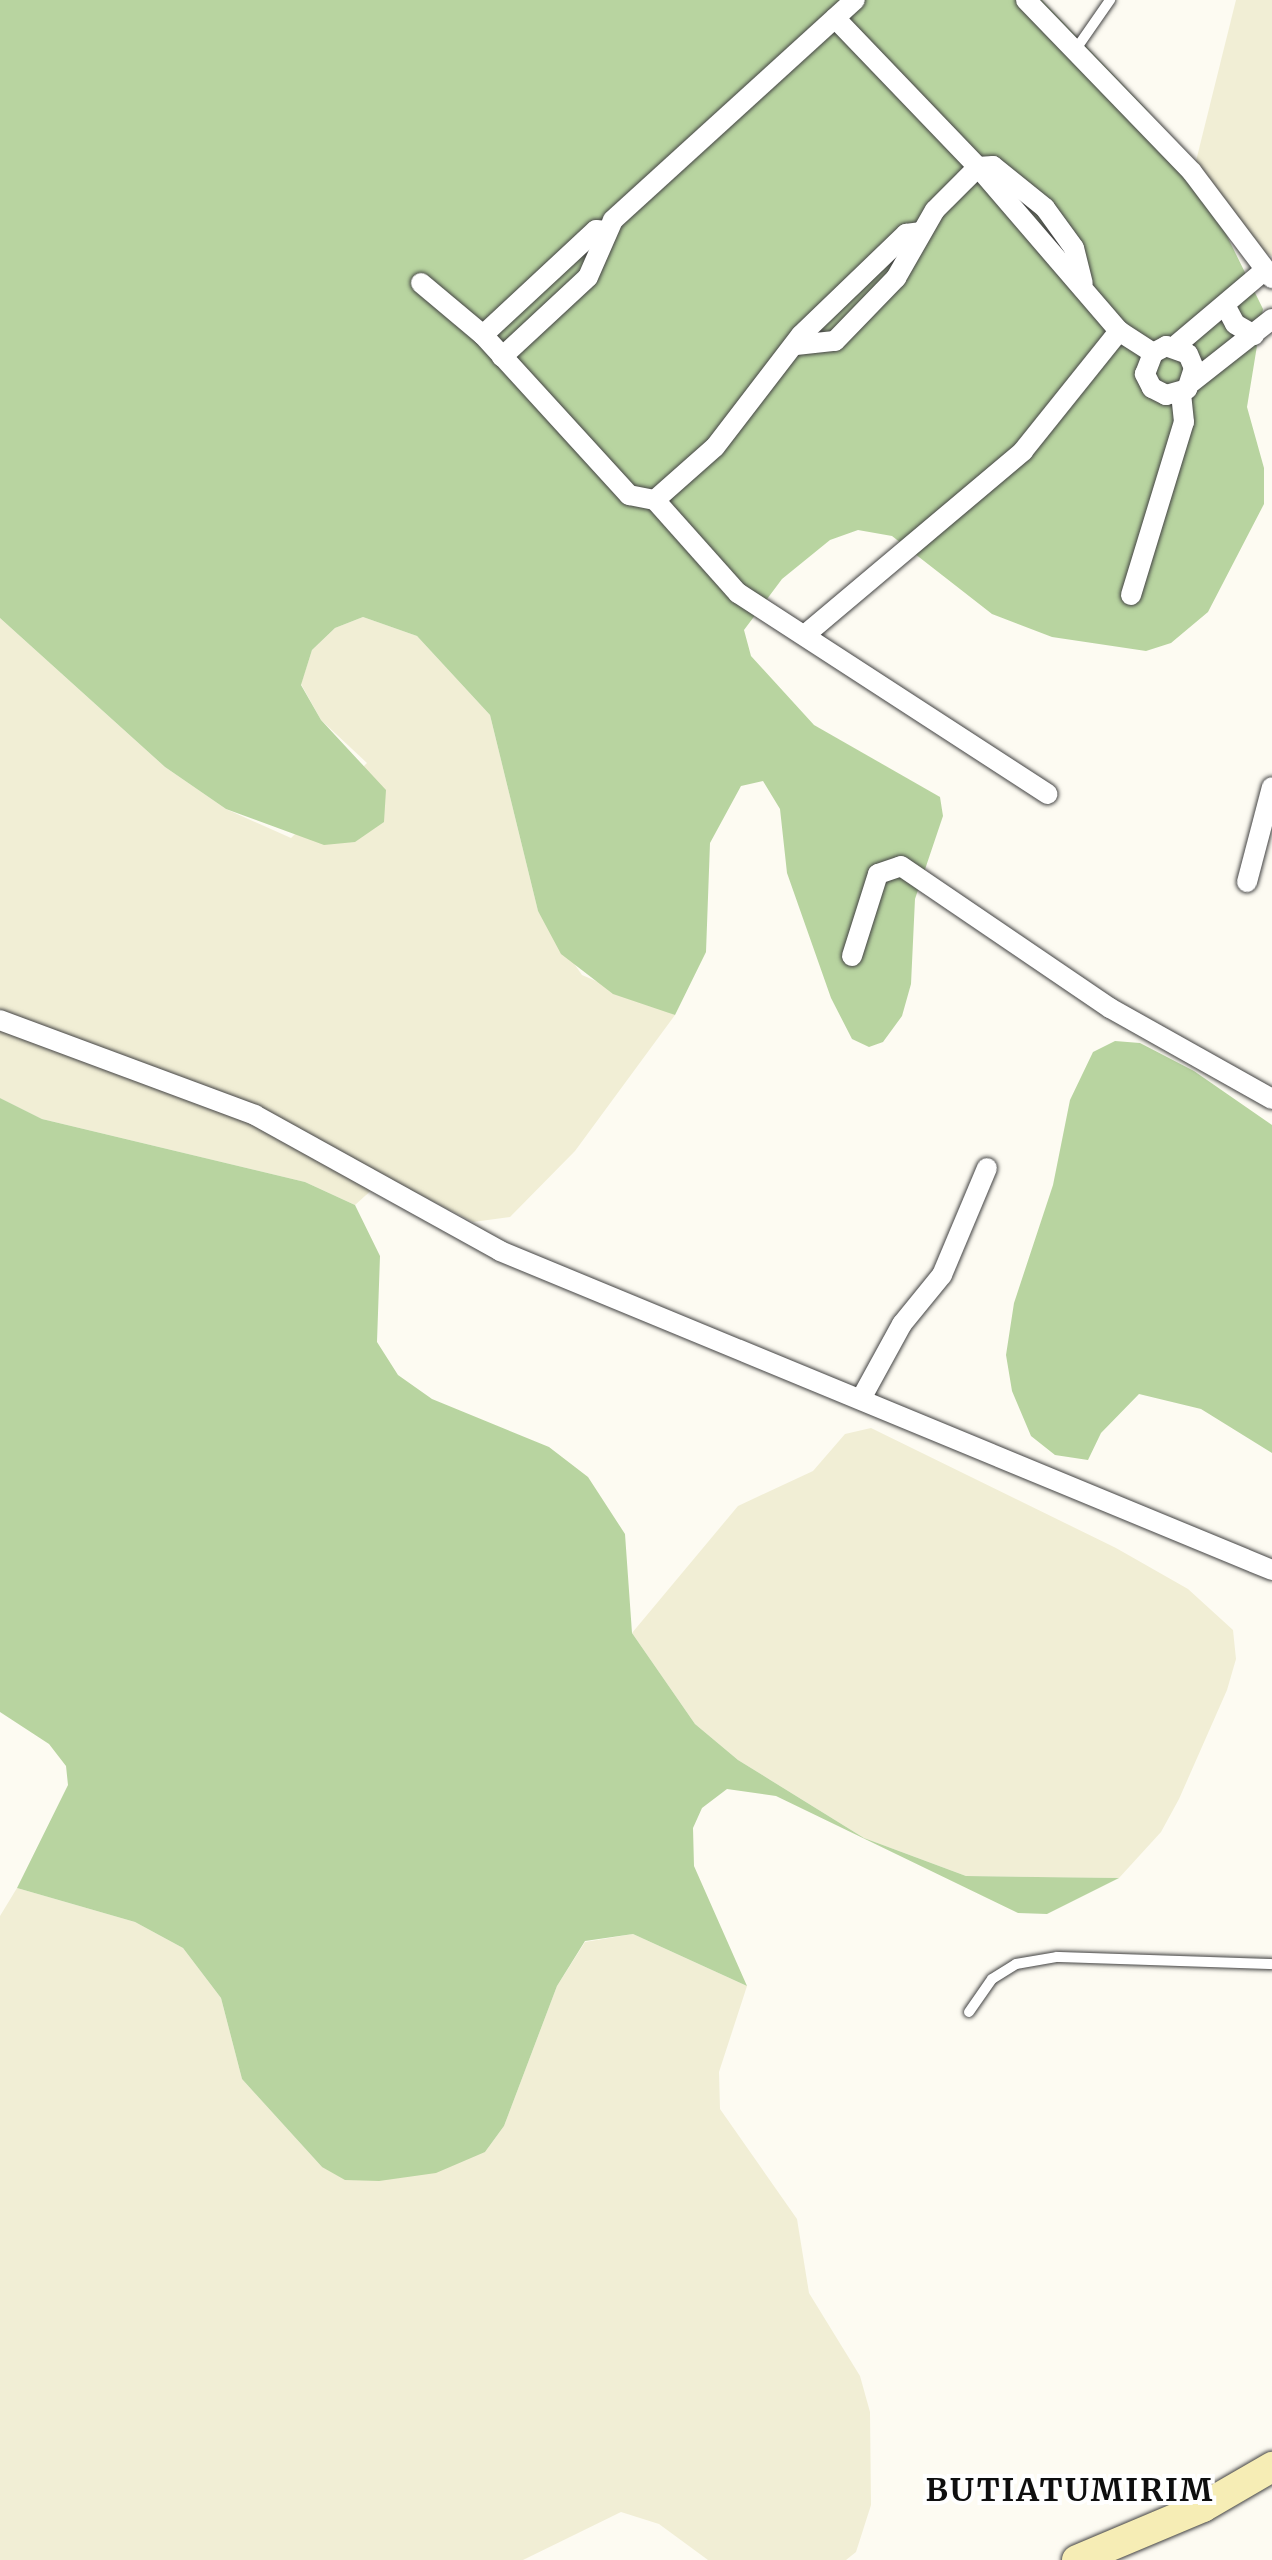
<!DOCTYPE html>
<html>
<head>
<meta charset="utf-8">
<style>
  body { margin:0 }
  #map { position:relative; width:1272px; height:2560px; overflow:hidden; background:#fdfbf2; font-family:Merriweather,serif }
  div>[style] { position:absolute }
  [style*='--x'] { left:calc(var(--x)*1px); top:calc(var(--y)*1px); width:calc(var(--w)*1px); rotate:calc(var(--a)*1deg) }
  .farmland>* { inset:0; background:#f1eed5 }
  .forest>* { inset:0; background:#b8d4a0 }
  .roads { filter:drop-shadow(0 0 2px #424242) drop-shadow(0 0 2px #424242) }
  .lane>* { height:10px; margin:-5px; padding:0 5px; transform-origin:5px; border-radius:5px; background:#fff }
  .street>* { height:20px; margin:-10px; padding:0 10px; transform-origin:10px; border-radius:10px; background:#fff }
  .secondary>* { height:30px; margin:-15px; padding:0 15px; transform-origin:15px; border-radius:15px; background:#f6edb5 }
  span { translate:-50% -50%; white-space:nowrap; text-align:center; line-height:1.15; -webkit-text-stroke:8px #fff; paint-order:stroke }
  .district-label { font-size:32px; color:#0f0f0f; font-weight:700; letter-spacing:2px }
</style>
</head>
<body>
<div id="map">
  <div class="farmland">
    <i style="clip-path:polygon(1236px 0,1272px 0,1272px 256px,1228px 235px,1194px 169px)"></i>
    <i style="clip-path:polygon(363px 617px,417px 636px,490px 715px,538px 911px,582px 975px,675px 1015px,575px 1151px,510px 1217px,473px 1222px,386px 1177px,355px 1205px,305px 1182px,42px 1119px,0 1098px,0 618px,165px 767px,226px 809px,291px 838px,367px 763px,321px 720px,301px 684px,312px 650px,335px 628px)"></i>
    <i style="clip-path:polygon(871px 1428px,1116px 1548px,1188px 1589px,1233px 1630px,1236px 1659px,1227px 1690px,1179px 1799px,1161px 1832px,1119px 1878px,966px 1876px,864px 1838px,738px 1760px,695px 1724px,632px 1633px,738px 1506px,813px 1471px,845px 1434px)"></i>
    <i style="clip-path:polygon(17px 1888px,135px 1922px,183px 1948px,221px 1998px,242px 2079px,322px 2167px,485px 2152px,504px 2126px,557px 1986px,585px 1942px,633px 1934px,747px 1986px,719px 2072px,720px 2109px,797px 2219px,809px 2293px,860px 2376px,870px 2412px,871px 2505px,856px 2552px,846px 2560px,708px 2560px,659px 2524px,621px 2512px,523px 2560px,0 2560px,0 1916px)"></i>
  </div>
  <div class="forest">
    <i style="clip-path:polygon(0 0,1042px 0,1147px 110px,1194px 169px,1263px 309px,1247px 407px,1264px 468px,1264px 504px,1208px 612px,1171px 643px,1146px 651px,1052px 637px,992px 614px,892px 536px,858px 530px,830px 540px,782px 579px,744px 630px,751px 656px,814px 725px,940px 797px,943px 816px,915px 899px,911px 984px,902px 1016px,883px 1042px,869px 1047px,852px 1039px,831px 998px,787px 873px,780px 809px,763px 781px,741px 786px,710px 843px,706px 952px,675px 1015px,613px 994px,561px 954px,538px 911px,490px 715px,417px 636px,363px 617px,335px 628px,312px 650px,301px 685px,321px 720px,386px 790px,384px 822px,355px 842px,324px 845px,226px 809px,165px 767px,0 618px)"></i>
    <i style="clip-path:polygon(1115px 1041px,1140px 1043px,1194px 1071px,1272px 1125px,1272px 1453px,1201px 1409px,1139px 1394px,1101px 1433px,1088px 1460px,1055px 1455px,1031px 1436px,1012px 1391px,1006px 1355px,1014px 1303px,1053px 1185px,1070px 1100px,1093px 1052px)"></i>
    <i style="clip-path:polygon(0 1098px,42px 1119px,305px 1182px,355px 1205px,380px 1256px,377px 1342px,398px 1375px,432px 1399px,549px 1447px,588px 1477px,625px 1534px,632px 1633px,695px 1724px,738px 1760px,864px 1838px,966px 1876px,1119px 1878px,1047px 1914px,1018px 1913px,776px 1796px,727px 1789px,702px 1808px,693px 1828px,694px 1866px,747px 1986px,633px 1934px,585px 1941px,557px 1986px,504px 2126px,485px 2152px,436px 2173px,379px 2181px,345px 2180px,322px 2167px,242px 2079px,221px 1998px,183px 1948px,135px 1922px,17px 1888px,68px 1785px,66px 1766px,49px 1744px,0 1712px)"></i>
  </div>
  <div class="roads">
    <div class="lane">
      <i style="--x:1076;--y:49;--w:60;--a:-55.2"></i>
      <i style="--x:969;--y:2012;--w:40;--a:-55.1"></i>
      <i style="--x:992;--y:1979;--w:28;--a:-32"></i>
      <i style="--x:1016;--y:1964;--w:42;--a:-9.7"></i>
      <i style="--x:1057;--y:1957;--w:215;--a:1.9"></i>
    </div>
    <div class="street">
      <i style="--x:1026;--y:0;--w:239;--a:46"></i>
      <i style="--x:1192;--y:172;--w:133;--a:53"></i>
      <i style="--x:835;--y:18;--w:207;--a:46.2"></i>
      <i style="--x:978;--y:167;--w:216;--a:49.3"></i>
      <i style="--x:1119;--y:331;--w:40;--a:32.9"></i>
      <i style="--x:1153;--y:353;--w:15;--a:-28"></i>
      <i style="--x:1166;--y:346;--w:23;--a:20"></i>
      <i style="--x:1188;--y:354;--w:15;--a:67"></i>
      <i style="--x:1194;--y:368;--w:22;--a:108"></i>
      <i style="--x:1187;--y:389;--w:22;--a:164"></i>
      <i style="--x:1166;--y:395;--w:16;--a:-153"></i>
      <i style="--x:1152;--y:388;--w:16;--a:-117"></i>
      <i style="--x:1145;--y:374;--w:22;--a:-69"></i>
      <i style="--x:421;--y:283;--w:81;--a:40"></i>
      <i style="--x:483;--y:335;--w:217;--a:47.6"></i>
      <i style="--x:629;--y:495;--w:26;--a:11"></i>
      <i style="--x:655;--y:500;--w:80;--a:-41.5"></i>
      <i style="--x:715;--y:447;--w:141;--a:-52.5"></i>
      <i style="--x:801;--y:335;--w:146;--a:-43.9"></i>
      <i style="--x:906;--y:234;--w:14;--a:-8"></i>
      <i style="--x:1225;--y:305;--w:21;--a:62"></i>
      <i style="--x:1235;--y:324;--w:22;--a:30"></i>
      <i style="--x:483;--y:335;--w:154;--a:-42.9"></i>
      <i style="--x:596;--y:230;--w:10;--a:6"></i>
      <i style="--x:796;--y:345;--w:39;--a:-6"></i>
      <i style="--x:835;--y:341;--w:88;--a:-45.9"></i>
      <i style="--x:896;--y:278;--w:78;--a:-60.2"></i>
      <i style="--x:935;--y:210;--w:61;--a:-45"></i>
      <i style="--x:978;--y:167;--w:15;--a:-4"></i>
      <i style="--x:993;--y:166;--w:67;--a:38.9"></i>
      <i style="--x:1045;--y:208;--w:49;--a:54.1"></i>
      <i style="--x:1074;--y:248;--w:36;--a:76"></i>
      <i style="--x:1174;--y:347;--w:119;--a:-40.2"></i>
      <i style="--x:502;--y:357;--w:117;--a:-42.9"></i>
      <i style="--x:588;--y:277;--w:62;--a:-66.3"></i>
      <i style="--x:613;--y:220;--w:327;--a:-42.3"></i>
      <i style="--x:1192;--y:382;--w:102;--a:-38.2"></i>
      <i style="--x:655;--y:500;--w:125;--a:48.3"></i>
      <i style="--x:738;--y:593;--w:369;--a:33"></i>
      <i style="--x:1131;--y:595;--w:181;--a:-73"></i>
      <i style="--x:1184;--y:422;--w:29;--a:-96"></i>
      <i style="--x:806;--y:634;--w:284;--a:-40.1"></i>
      <i style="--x:1023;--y:451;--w:154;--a:-51.3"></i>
      <i style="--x:1247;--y:882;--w:98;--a:-75.3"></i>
      <i style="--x:852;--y:956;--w:86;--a:-72.4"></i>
      <i style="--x:878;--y:874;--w:24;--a:-19"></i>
      <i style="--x:901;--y:866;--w:253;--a:34.2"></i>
      <i style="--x:1110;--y:1008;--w:186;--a:29.3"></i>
      <i style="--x:0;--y:1020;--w:272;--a:20.4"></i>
      <i style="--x:255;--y:1115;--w:280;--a:29"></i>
      <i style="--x:500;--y:1251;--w:835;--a:22.45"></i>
      <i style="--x:862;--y:1397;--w:83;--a:-61.3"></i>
      <i style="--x:902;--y:1324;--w:63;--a:-50.8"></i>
      <i style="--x:942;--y:1275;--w:116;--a:-67.2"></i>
    </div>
    <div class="secondary">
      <i style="--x:1077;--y:2560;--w:137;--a:-22.8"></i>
      <i style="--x:1203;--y:2507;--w:80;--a:-30.1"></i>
    </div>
  </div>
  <div class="district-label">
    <span style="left:1070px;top:2490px">BUTIATUMIRIM</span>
  </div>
</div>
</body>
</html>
